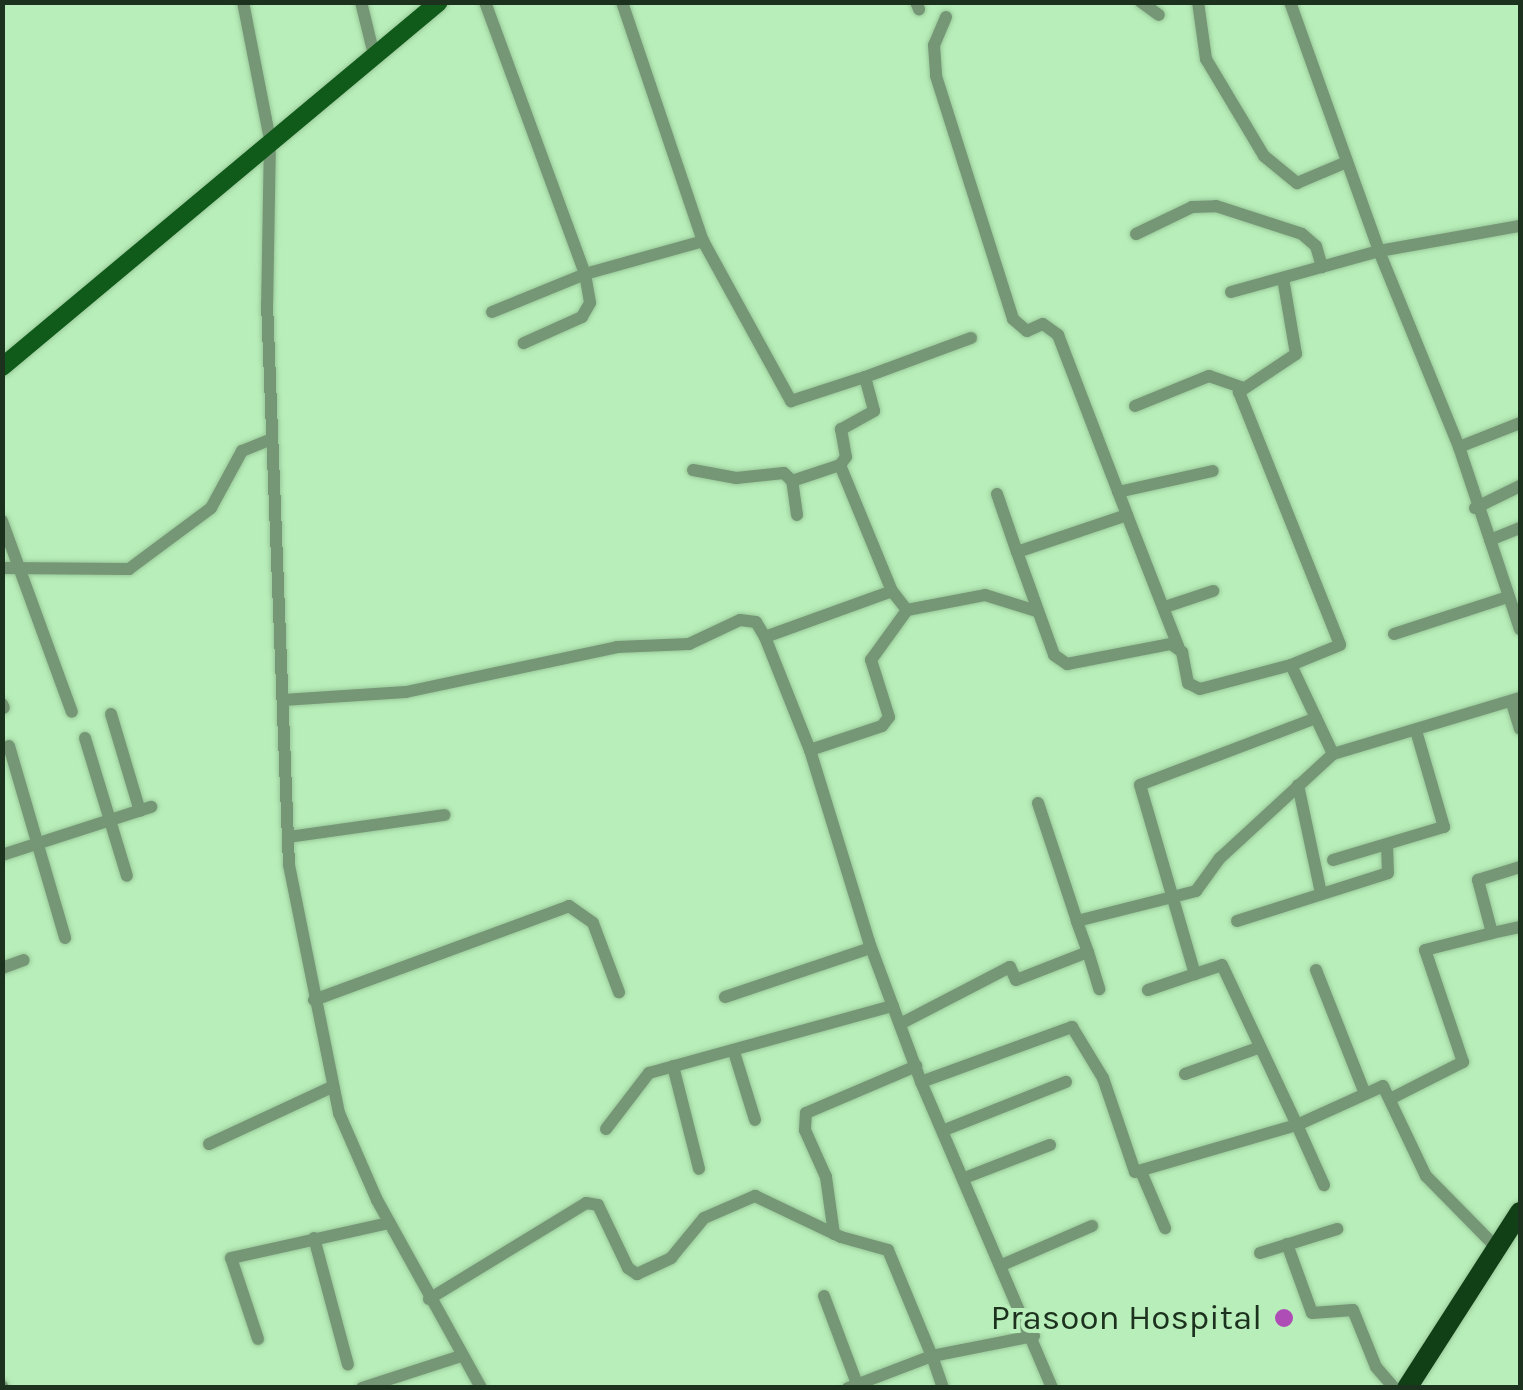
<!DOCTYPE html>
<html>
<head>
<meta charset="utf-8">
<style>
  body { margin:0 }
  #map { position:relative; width:1523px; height:1390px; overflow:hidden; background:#b8eeb9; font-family:Karla,sans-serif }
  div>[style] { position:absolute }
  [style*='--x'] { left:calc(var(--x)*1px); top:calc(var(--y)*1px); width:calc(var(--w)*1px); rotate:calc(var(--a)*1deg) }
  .roads { filter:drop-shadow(0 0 2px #99c89a) drop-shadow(0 0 2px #99c89a) }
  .minor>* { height:12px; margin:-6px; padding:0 6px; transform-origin:6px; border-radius:6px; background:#759775 }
  .major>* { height:18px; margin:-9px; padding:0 9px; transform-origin:9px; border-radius:9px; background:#105b1a }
  .highway>* { height:20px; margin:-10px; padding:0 10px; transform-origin:10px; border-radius:10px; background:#113f16 }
  .dots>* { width:28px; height:28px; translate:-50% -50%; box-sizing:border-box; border:5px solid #b8eeb9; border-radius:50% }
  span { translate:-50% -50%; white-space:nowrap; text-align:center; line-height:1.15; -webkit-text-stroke:8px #b8eeb9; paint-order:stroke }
  .poi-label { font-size:35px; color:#1d321e }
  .right { translate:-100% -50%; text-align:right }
  .frame { position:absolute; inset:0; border:5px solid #1d321e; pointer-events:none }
</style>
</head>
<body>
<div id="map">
  <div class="roads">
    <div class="minor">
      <i style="--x:243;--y:2;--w:140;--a:78.9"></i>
      <i style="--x:270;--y:139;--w:164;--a:91"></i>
      <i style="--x:267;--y:303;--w:562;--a:87.76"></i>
      <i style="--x:289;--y:865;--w:253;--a:78.6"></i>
      <i style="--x:339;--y:1113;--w:95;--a:66.4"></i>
      <i style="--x:377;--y:1200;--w:215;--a:61"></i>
      <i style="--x:361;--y:2;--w:55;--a:76.2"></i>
      <i style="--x:485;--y:2;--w:290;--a:69.8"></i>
      <i style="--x:585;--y:274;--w:123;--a:-15.6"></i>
      <i style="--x:703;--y:241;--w:183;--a:61.2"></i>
      <i style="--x:791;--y:401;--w:78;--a:-18"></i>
      <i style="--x:865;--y:377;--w:35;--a:75"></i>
      <i style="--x:874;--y:411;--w:38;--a:151"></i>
      <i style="--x:841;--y:429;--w:28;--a:80"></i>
      <i style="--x:846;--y:457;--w:10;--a:127"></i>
      <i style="--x:840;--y:465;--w:136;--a:67.6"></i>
      <i style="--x:622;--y:2;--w:252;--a:71.3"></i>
      <i style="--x:916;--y:2;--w:8;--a:67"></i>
      <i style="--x:1141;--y:2;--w:22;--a:36"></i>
      <i style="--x:1198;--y:2;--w:58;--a:82"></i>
      <i style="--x:1206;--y:59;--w:113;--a:59.1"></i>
      <i style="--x:1264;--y:156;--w:43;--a:39.3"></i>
      <i style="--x:1297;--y:183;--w:54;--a:-22.8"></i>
      <i style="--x:1290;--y:2;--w:264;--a:70.3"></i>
      <i style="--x:1379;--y:251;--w:212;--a:67.8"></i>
      <i style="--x:1459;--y:447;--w:192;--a:71.5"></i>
      <i style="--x:946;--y:17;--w:30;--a:113"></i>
      <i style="--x:934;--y:45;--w:31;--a:86"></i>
      <i style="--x:936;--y:76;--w:255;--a:72.4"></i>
      <i style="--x:1013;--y:319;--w:18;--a:41"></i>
      <i style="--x:1027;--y:331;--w:17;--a:-24"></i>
      <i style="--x:1043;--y:324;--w:19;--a:36"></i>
      <i style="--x:1058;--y:335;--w:193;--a:69"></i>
      <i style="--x:1127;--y:515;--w:116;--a:161.4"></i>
      <i style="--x:1017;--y:552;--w:109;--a:70.2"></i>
      <i style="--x:1054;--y:655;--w:16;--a:35"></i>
      <i style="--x:1067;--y:664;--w:106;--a:-10.9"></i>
      <i style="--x:1171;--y:644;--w:14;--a:36"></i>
      <i style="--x:1182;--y:652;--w:32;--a:79"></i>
      <i style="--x:1188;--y:683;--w:13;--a:27"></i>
      <i style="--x:1200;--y:689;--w:94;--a:-14.8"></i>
      <i style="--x:1291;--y:665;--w:98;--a:64.7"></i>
      <i style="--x:1136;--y:234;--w:62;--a:-25.7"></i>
      <i style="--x:1192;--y:207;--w:24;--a:-2"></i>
      <i style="--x:1216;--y:206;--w:90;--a:18"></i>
      <i style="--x:1302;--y:234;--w:18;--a:41"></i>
      <i style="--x:1316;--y:246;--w:22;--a:74"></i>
      <i style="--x:1283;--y:278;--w:77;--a:80.3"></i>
      <i style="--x:1296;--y:354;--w:69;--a:146.3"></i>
      <i style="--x:1239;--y:392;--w:272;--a:68.2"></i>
      <i style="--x:1340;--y:645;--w:53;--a:157.8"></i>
      <i style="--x:1231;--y:292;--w:154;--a:-15.5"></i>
      <i style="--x:1379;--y:251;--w:143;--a:-10.1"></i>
      <i style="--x:492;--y:312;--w:100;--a:-22.2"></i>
      <i style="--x:585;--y:274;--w:29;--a:80"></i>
      <i style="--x:590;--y:303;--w:16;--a:120"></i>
      <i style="--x:582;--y:317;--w:64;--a:155.9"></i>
      <i style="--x:865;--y:377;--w:113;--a:-20.2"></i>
      <i style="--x:1135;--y:406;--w:80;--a:-22.1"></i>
      <i style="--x:1209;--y:376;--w:34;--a:19"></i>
      <i style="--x:1459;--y:447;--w:66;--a:-21.5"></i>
      <i style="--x:693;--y:470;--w:44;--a:10.5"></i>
      <i style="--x:736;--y:478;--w:48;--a:-5.9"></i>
      <i style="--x:784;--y:473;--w:11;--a:45"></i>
      <i style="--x:1118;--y:492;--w:97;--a:-12.5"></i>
      <i style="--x:997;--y:494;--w:61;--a:71"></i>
      <i style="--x:1475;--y:508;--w:50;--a:-26.1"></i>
      <i style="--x:797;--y:515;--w:34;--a:-98"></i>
      <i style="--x:792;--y:481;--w:51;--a:-18.4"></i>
      <i style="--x:1127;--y:515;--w:141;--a:68.7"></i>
      <i style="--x:2;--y:521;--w:203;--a:69.9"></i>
      <i style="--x:1490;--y:540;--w:32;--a:-22"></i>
      <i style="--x:2;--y:568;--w:127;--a:0.5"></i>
      <i style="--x:129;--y:569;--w:102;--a:-36.6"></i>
      <i style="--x:211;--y:508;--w:65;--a:-61.5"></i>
      <i style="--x:242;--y:451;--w:32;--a:-22"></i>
      <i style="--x:1165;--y:607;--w:51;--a:-18.4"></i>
      <i style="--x:1394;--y:634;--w:120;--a:-18"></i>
      <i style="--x:765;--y:637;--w:122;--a:68.3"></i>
      <i style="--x:810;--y:750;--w:201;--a:72.9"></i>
      <i style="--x:869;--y:942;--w:149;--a:69.6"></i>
      <i style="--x:921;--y:1082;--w:333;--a:66.8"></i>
      <i style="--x:283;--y:700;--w:123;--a:-3.7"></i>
      <i style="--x:406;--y:692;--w:216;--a:-12"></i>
      <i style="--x:617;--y:647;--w:72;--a:-2.4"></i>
      <i style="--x:689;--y:644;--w:56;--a:-25.2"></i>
      <i style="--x:740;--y:620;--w:16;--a:7"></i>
      <i style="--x:756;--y:622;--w:17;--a:59"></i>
      <i style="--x:765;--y:637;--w:135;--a:-19.9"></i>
      <i style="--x:892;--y:591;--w:24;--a:52"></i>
      <i style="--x:907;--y:610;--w:79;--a:-10.9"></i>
      <i style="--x:985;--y:595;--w:53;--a:17.4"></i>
      <i style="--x:1512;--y:703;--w:27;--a:73"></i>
      <i style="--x:2;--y:704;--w:4;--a:63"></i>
      <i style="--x:111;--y:714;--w:101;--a:73.4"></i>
      <i style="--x:1316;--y:718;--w:188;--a:159.2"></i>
      <i style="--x:1140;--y:785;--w:197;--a:73.8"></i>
      <i style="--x:1195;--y:974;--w:28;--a:-18"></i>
      <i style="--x:1222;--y:965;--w:177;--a:64.9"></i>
      <i style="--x:1297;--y:1125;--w:94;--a:-24.4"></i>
      <i style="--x:1383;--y:1086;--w:100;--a:64.5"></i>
      <i style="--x:1426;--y:1176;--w:101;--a:45.4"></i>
      <i style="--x:85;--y:738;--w:144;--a:73.1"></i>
      <i style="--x:9;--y:746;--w:200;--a:73.7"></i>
      <i style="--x:810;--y:750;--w:76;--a:-18.4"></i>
      <i style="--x:882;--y:726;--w:11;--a:-52"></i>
      <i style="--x:889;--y:717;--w:60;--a:-107.5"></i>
      <i style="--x:871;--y:660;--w:62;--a:-54.2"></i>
      <i style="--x:1298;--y:785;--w:110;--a:78"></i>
      <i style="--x:1038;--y:803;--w:124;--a:71.7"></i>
      <i style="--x:288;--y:837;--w:158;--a:-8"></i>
      <i style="--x:2;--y:855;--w:157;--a:-17.9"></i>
      <i style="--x:1333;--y:860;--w:116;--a:-16.6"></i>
      <i style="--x:1444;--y:827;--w:97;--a:-106.2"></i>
      <i style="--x:1237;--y:921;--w:158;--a:-17.6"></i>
      <i style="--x:1388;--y:873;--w:27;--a:-92"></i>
      <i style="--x:1492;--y:933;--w:29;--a:-12"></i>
      <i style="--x:1088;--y:952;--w:39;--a:73"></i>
      <i style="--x:2;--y:968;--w:23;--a:-20"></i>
      <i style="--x:1316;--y:970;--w:133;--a:68.4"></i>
      <i style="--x:1148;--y:990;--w:50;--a:-18.8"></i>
      <i style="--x:725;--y:997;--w:154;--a:-18.6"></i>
      <i style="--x:314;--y:1000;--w:272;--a:-20.2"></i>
      <i style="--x:569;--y:906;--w:29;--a:35"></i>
      <i style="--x:593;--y:923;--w:74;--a:69.4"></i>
      <i style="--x:900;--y:1024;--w:124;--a:-27.4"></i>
      <i style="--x:1010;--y:967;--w:14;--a:65"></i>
      <i style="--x:1016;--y:980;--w:77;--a:-21.3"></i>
      <i style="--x:1088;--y:952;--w:33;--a:-110"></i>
      <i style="--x:1077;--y:921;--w:123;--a:-14.1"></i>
      <i style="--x:1196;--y:891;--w:41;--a:-54"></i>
      <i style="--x:1220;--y:858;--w:154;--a:-42.6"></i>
      <i style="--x:1333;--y:754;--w:195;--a:-16.7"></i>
      <i style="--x:734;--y:1052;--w:71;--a:72.8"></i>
      <i style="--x:673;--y:1066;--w:106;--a:75.8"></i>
      <i style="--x:1185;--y:1074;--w:77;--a:-19.6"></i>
      <i style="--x:921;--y:1082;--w:161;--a:-20"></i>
      <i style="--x:1072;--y:1027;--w:60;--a:58.7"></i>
      <i style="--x:1103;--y:1078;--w:99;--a:71.2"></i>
      <i style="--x:1135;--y:1172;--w:169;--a:-16.2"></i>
      <i style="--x:1297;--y:1125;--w:66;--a:65.8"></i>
      <i style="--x:1390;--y:1099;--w:82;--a:-26.9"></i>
      <i style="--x:1463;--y:1062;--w:118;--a:-108.7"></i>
      <i style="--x:1425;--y:950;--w:69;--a:-14.2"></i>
      <i style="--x:1492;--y:933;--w:55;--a:-104.8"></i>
      <i style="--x:1478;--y:880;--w:44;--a:-17.2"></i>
      <i style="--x:606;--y:1129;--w:71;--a:-52.5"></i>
      <i style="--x:649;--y:1073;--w:253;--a:-15.4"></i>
      <i style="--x:947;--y:1129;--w:128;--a:-21.6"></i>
      <i style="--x:209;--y:1144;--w:136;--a:-24.9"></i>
      <i style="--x:1142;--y:1174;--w:59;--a:66.9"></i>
      <i style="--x:967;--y:1177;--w:89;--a:-21.1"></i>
      <i style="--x:834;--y:1234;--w:58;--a:-98"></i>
      <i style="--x:826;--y:1177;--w:51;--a:-114.1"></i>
      <i style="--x:805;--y:1130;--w:17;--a:-87"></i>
      <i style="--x:806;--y:1113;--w:120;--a:-23.1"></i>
      <i style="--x:314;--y:1238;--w:131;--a:75"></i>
      <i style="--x:1287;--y:1244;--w:73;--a:70.1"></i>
      <i style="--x:1312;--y:1313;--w:41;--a:-4.2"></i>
      <i style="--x:1353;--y:1310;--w:61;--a:68"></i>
      <i style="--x:1376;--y:1367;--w:28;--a:49"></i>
      <i style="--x:1260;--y:1253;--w:81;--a:-17.3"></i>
      <i style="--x:1004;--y:1264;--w:96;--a:-23.4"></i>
      <i style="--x:824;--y:1296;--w:94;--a:69.4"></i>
      <i style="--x:429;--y:1299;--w:184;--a:-31.4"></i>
      <i style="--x:586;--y:1203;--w:12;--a:9"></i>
      <i style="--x:598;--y:1205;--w:70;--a:64.5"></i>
      <i style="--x:628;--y:1268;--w:11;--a:34"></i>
      <i style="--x:637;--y:1274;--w:38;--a:-25"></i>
      <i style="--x:671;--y:1258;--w:52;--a:-50.5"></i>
      <i style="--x:704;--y:1218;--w:56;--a:-23.3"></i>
      <i style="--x:755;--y:1196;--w:95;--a:25.5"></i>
      <i style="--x:841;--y:1237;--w:49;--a:15.5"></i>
      <i style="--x:888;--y:1250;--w:115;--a:67.5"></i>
      <i style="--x:932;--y:1356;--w:104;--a:-11.1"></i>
      <i style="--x:258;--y:1339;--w:85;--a:-108.4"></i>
      <i style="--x:231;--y:1258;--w:162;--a:-12.5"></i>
      <i style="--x:2;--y:1386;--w:2;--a:63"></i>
      <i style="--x:362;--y:1388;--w:104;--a:-17.9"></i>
      <i style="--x:848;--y:1388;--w:90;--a:-20.9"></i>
      <i style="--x:932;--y:1356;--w:34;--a:71"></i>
    </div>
    <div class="major">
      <i style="--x:2;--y:367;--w:569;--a:-39.87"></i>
    </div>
    <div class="highway">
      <i style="--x:1407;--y:1388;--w:209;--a:-57.3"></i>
    </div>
  </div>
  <div class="dots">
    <i style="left:1284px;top:1318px;background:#ae4db5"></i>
  </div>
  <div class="poi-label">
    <span class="right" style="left:1262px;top:1318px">Prasoon Hospital</span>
  </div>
  <div class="frame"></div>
</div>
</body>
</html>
